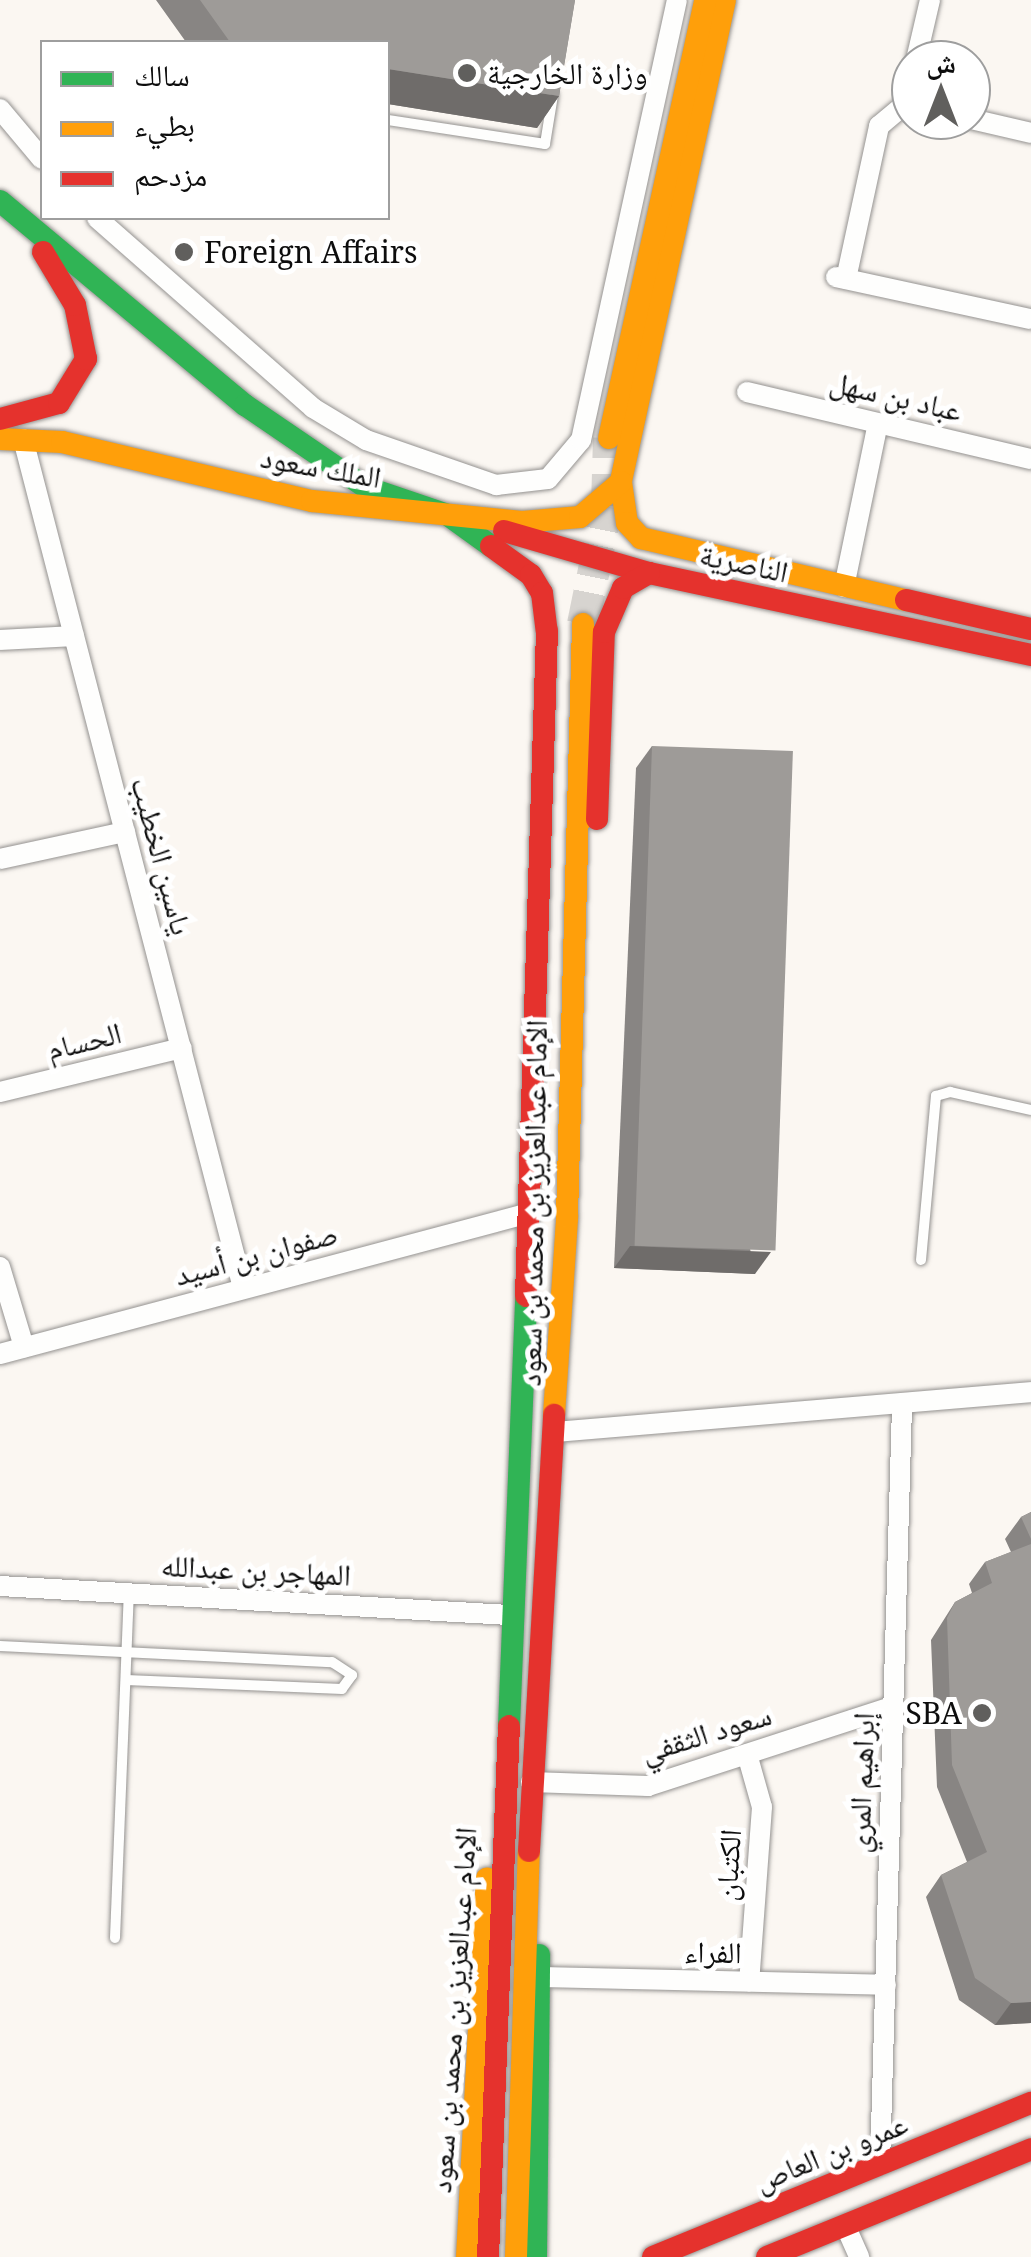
<!DOCTYPE html>
<html>
<head>
<meta charset="utf-8">
<style>
  body { margin:0 }
  #map { position:relative; width:1031px; height:2257px; overflow:hidden; background:#fbf7f2; font-family:"Noto Serif","Noto Naskh Arabic",serif }
  div>[style] { position:absolute }
  [style*='--x'] { left:calc(var(--x)*1px); top:calc(var(--y)*1px); width:calc(var(--w)*1px); rotate:calc(var(--a)*1deg) }
  .primary-tunnel>* { height:32px; margin-top:-16px; transform-origin:0; background:repeating-linear-gradient(90deg,#d7d4d0 0 32px,transparent 0 48px) }
  .roads { filter:drop-shadow(0 0 2px #949290) drop-shadow(0 0 2px #949290) }
  .lane>* { height:10px; margin:-5px; padding:0 5px; transform-origin:5px; border-radius:5px; background:#fefefd }
  .street>* { height:20px; margin:-10px; padding:0 10px; transform-origin:10px; border-radius:10px; background:#fefefd }
  .fast>* { height:22px; margin:-11px; padding:0 11px; transform-origin:11px; border-radius:11px; background:#30b455 }
  .slow>* { height:22px; margin:-11px; padding:0 11px; transform-origin:11px; border-radius:11px; background:#ff9f0a }
  .jam>* { height:22px; margin:-11px; padding:0 11px; transform-origin:11px; border-radius:11px; background:#e5322d }
  .wall>* { inset:0; background:#888583 }
  .shaded-wall>* { inset:0; background:#6f6c6a }
  .building>* { inset:0; background:#9e9b98; transform-origin:0 0 }
  .dots>* { width:28px; height:28px; translate:-50% -50%; box-sizing:border-box; border:5px solid #fff; border-radius:50% }
  span { translate:-50% -50%; white-space:nowrap; text-align:center; line-height:1.15; -webkit-text-stroke:10px #fff; paint-order:stroke }
  .poi-label { font-size:30px; color:#0d0d0d }
  .left { translate:0 -50%; text-align:left }
  .right { translate:-100% -50%; text-align:right }
  .street-label { font-size:30px; color:#0d0d0d }
  .legend { position:absolute; left:40px; top:40px; width:350px; height:180px; box-sizing:border-box; background:#fff; border:2px solid #9e9e9e; margin:0; padding:12px 18px; list-style:none; font-size:30px; color:#0d0d0d }
  .legend li { display:flex; align-items:center; gap:20px; height:50px }
  .legend b { width:50px; border:2px solid #9e9e9e }
  .north { position:absolute; left:891px; top:40px; width:100px; height:100px; box-sizing:border-box; background:#fff; border:2px solid #9e9e9e; border-radius:50%; rotate:0deg; font-size:28px; font-weight:700; line-height:40px; text-align:center; color:#0d0d0d }
  .north::after { content:''; display:block; margin:auto; width:35px; height:45px; background:#605f5d; clip-path:polygon(50% 0,100% 100%,50% 72%,0 100%) }
</style>
</head>
<body>
<div id="map">
  <div class="primary-tunnel">
    <i style="--x:583;--y:624;--w:120;--a:-78.5"></i>
    <i style="--x:607;--y:506;--w:68;--a:-88.3"></i>
  </div>
  <div class="roads">
    <div class="lane">
      <i style="--x:388;--y:120;--w:159;--a:8.7"></i>
      <i style="--x:545;--y:144;--w:50;--a:-80.7"></i>
      <i style="--x:921;--y:1260;--w:165;--a:-84.8"></i>
      <i style="--x:936;--y:1096;--w:15;--a:-16"></i>
      <i style="--x:950;--y:1092;--w:83;--a:12.5"></i>
      <i style="--x:0;--y:1646;--w:332;--a:2.8"></i>
      <i style="--x:332;--y:1662;--w:24;--a:33"></i>
      <i style="--x:352;--y:1675;--w:17;--a:126"></i>
      <i style="--x:342;--y:1689;--w:216;--a:-177.6"></i>
      <i style="--x:115;--y:1938;--w:344;--a:-87.7"></i>
    </div>
    <div class="street">
      <i style="--x:916;--y:60;--w:62;--a:-76.9"></i>
      <i style="--x:0;--y:109;--w:65;--a:50"></i>
      <i style="--x:971;--y:119;--w:62;--a:13.1"></i>
      <i style="--x:97;--y:218;--w:288;--a:41.3"></i>
      <i style="--x:313;--y:408;--w:62;--a:31.1"></i>
      <i style="--x:366;--y:440;--w:138;--a:19.1"></i>
      <i style="--x:496;--y:485;--w:52;--a:-6.6"></i>
      <i style="--x:548;--y:479;--w:51;--a:-49.8"></i>
      <i style="--x:581;--y:440;--w:450;--a:-77.7"></i>
      <i style="--x:836;--y:277;--w:199;--a:12.2"></i>
      <i style="--x:846;--y:279;--w:157;--a:-77.8"></i>
      <i style="--x:879;--y:126;--w:34;--a:-40"></i>
      <i style="--x:905;--y:104;--w:26;--a:-77"></i>
      <i style="--x:747;--y:392;--w:292;--a:13.3"></i>
      <i style="--x:23;--y:439;--w:877;--a:75.47"></i>
      <i style="--x:844;--y:587;--w:167;--a:-78.3"></i>
      <i style="--x:0;--y:640;--w:74;--a:-3.1"></i>
      <i style="--x:0;--y:859;--w:128;--a:-12.2"></i>
      <i style="--x:0;--y:1092;--w:187;--a:-13.6"></i>
      <i style="--x:0;--y:1267;--w:84;--a:73.3"></i>
      <i style="--x:0;--y:1354;--w:547;--a:-14.92"></i>
      <i style="--x:556;--y:1432;--w:477;--a:-4.8"></i>
      <i style="--x:0;--y:1586;--w:510;--a:3.26"></i>
      <i style="--x:747;--y:1754;--w:55;--a:74.2"></i>
      <i style="--x:762;--y:1807;--w:175;--a:94.2"></i>
      <i style="--x:531;--y:1782;--w:117;--a:2"></i>
      <i style="--x:648;--y:1786;--w:259;--a:-18"></i>
      <i style="--x:540;--y:1977;--w:346;--a:1.3"></i>
      <i style="--x:880;--y:2165;--w:761;--a:-88.34"></i>
      <i style="--x:845;--y:2225;--w:35;--a:66"></i>
    </div>
    <div class="fast">
      <i style="--x:0;--y:201;--w:319;--a:39.8"></i>
      <i style="--x:245;--y:405;--w:145;--a:34.3"></i>
      <i style="--x:365;--y:487;--w:88;--a:18.6"></i>
      <i style="--x:448;--y:515;--w:53;--a:35.8"></i>
      <i style="--x:509;--y:1726;--w:430;--a:-87.7"></i>
      <i style="--x:536;--y:2257;--w:302;--a:-89.4"></i>
    </div>
    <div class="slow">
      <i style="--x:725;--y:0;--w:493;--a:102.2"></i>
      <i style="--x:621;--y:482;--w:41;--a:81.7"></i>
      <i style="--x:627;--y:523;--w:21;--a:47"></i>
      <i style="--x:641;--y:538;--w:272;--a:13.2"></i>
      <i style="--x:609;--y:438;--w:448;--a:-77.6"></i>
      <i style="--x:0;--y:439;--w:62;--a:2.8"></i>
      <i style="--x:62;--y:442;--w:257;--a:13.3"></i>
      <i style="--x:312;--y:501;--w:211;--a:5.7"></i>
      <i style="--x:522;--y:522;--w:58;--a:-4.9"></i>
      <i style="--x:580;--y:517;--w:54;--a:-40.5"></i>
      <i style="--x:554;--y:1415;--w:198;--a:-86.2"></i>
      <i style="--x:567;--y:1217;--w:593;--a:-88.45"></i>
      <i style="--x:467;--y:2257;--w:379;--a:-87"></i>
      <i style="--x:516;--y:2257;--w:406;--a:-88.2"></i>
    </div>
    <div class="jam">
      <i style="--x:0;--y:419;--w:61;--a:-15.2"></i>
      <i style="--x:59;--y:403;--w:52;--a:-58.5"></i>
      <i style="--x:86;--y:359;--w:55;--a:-101.5"></i>
      <i style="--x:75;--y:305;--w:62;--a:-121.1"></i>
      <i style="--x:504;--y:531;--w:151;--a:16.2"></i>
      <i style="--x:649;--y:573;--w:391;--a:12.1"></i>
      <i style="--x:491;--y:546;--w:49;--a:35.9"></i>
      <i style="--x:531;--y:575;--w:21;--a:59"></i>
      <i style="--x:542;--y:593;--w:38;--a:83"></i>
      <i style="--x:547;--y:631;--w:665;--a:91.81"></i>
      <i style="--x:906;--y:600;--w:128;--a:13.1"></i>
      <i style="--x:597;--y:819;--w:187;--a:-87.9"></i>
      <i style="--x:604;--y:632;--w:48;--a:-66.6"></i>
      <i style="--x:623;--y:588;--w:30;--a:-30"></i>
      <i style="--x:529;--y:1851;--w:437;--a:-86.7"></i>
      <i style="--x:488;--y:2257;--w:531;--a:-87.74"></i>
      <i style="--x:653;--y:2257;--w:408;--a:-22.2"></i>
      <i style="--x:767;--y:2257;--w:285;--a:-22.2"></i>
    </div>
  </div>
  <div class="wall">
    <i style="clip-path:polygon(156px 0,575px 0,559px 96px,537px 128px,388px 104px,388px 42px,186px 42px)"></i>
    <i style="clip-path:polygon(652px 746px,755px 1274px,614px 1268px,636px 768px)"></i>
    <i style="clip-path:polygon(1031px 1512px,1031px 2023px,995px 2025px,959px 2000px,926px 1897px,941px 1875px,967px 1862px,937px 1787px,931px 1640px,955px 1602px,972px 1593px,969px 1584px,985px 1562px,1011px 1552px,1005px 1539px,1021px 1517px)"></i>
  </div>
  <div class="shaded-wall">
    <i style="clip-path:polygon(388px 69px,559px 96px,537px 128px,388px 104px)"></i>
    <i style="clip-path:polygon(630px 1246px,771px 1252px,755px 1274px,614px 1268px)"></i>
    <i style="clip-path:polygon(1031px 2002px,1031px 2023px,995px 2025px,1011px 2003px)"></i>
  </div>
  <div class="building">
    <i style="clip-path:polygon(200px 0,575px 0,559px 96px,388px 69px,388px 42px,230px 42px)"></i>
    <i style="left:652px;top:746px;width:141px;height:500px;rotate:2deg"></i>
    <i style="clip-path:polygon(1031px 1512px,1031px 1539px,1021px 1517px)"></i>
    <i style="clip-path:polygon(1031px 1544px,1031px 2002px,1011px 2003px,975px 1978px,941px 1875px,987px 1852px,952px 1765px,947px 1618px,955px 1602px,992px 1583px,985px 1562px)"></i>
  </div>
  <div class="dots">
    <i style="left:467px;top:73px;background:#605f5d"></i>
    <i style="left:184px;top:252px;background:#605f5d"></i>
    <i style="left:982px;top:1713px;background:#605f5d"></i>
  </div>
  <div class="poi-label">
    <span class="left" style="left:487px;top:73px">وزارة الخارجية</span>
    <span class="left" style="left:204px;top:252px">Foreign Affairs</span>
    <span class="right" style="left:962px;top:1713px">SBA</span>
  </div>
  <div class="street-label">
    <span style="left:896px;top:396px;rotate:13deg">عباد بن سهل</span>
    <span style="left:321px;top:467px;rotate:10deg">الملك سعود</span>
    <span style="left:744px;top:563px;rotate:12deg">الناصرية</span>
    <span style="left:162px;top:856px;rotate:75deg">ياسين الخطيب</span>
    <span style="left:84px;top:1041px;rotate:-14deg">الحسام</span>
    <span style="left:533px;top:1203px;rotate:-89deg">الإمام عبدالعزيز بن محمد بن سعود</span>
    <span style="left:256px;top:1254px;rotate:-15deg">صفوان بن أسيد</span>
    <span style="left:256px;top:1570px;rotate:3deg">المهاجر بن عبدالله</span>
    <span style="left:706px;top:1733px;rotate:-17deg">سعود الثقفي</span>
    <span style="left:861px;top:1783px;rotate:-88deg">إبراهيم المري</span>
    <span style="left:728px;top:1865px;rotate:-86deg">الكتبان</span>
    <span style="left:713px;top:1952px;rotate:1deg">الفراء</span>
    <span style="left:453px;top:2010px;rotate:-86deg">الإمام عبدالعزيز بن محمد بن سعود</span>
    <span style="left:831px;top:2152px;rotate:-22deg">عمرو بن العاص</span>
  </div>
  <ul class="legend">
  <li><b style="height:12px;background:#30b455"></b>سالك</li>
  <li><b style="height:12px;background:#ff9f0a"></b>بطيء</li>
  <li><b style="height:12px;background:#e5322d"></b>مزدحم</li>
  </ul>
  <div class="north">ش</div>
</div>
</body>
</html>
